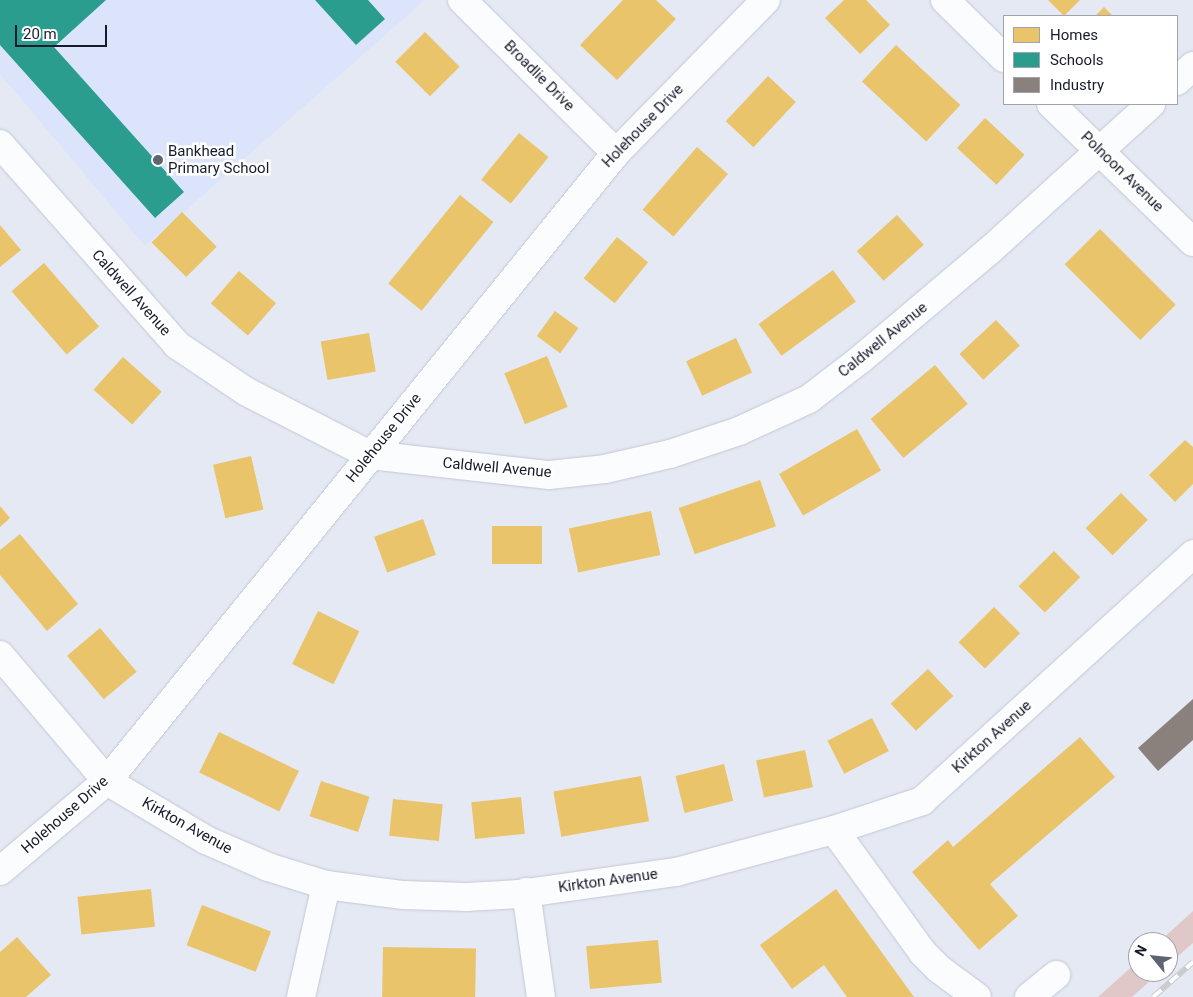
<!DOCTYPE html>
<html>
<head>
<meta charset="utf-8">
<style>
  body { margin:0 }
  #map { position:relative; width:1193px; height:997px; overflow:hidden; background:#e5e9f3; font-family:Roboto,sans-serif }
  div>[style] { position:absolute }
  [style*='--x'] { left:calc(var(--x)*1px); top:calc(var(--y)*1px); width:calc(var(--w)*1px); rotate:calc(var(--a)*1deg) }
  .built>* { inset:0; background:#dbe4fa }
  .green>* { inset:0; background:#e0c8c9 }
  .homes>* { inset:0; background:#e9c46a; transform-origin:0 0 }
  .schools>* { inset:0; background:#2a9d8f }
  .industry>* { inset:0; background:#8a817c }
  .roads { filter:drop-shadow(0 0 1px #c2c7d4) drop-shadow(0 0 1px #c2c7d4) }
  .minor>* { height:28px; margin:-14px; padding:0 14px; transform-origin:14px; border-radius:14px; background:#fbfcfd }
  .tertiary>* { height:28px; margin:-14px; padding:0 14px; transform-origin:14px; border-radius:14px; background:#fbfcfd }
  .rail>* { height:5.5px; margin-top:-2.75px; transform-origin:0; background:repeating-linear-gradient(90deg,#fff 0 11px,#cacbce 0 22px); box-sizing:border-box; border-block:1px solid #cacbce }
  .dots>* { width:14px; height:14px; translate:-50% -50%; box-sizing:border-box; border:2px solid #fff; border-radius:50% }
  span { translate:-50% -50%; white-space:nowrap; text-align:center; line-height:1.15; -webkit-text-stroke:5px #fff; paint-order:stroke }
  .street-label { font-size:15px; color:#171c2d }
  .poi-label { font-size:15px; color:#171c2d }
  .left { translate:0 -50%; text-align:left }
  .legend { position:absolute; left:1003px; top:15px; width:175px; height:90px; box-sizing:border-box; background:#fff; border:1px solid #a2a4ab; margin:0; padding:6px 9px; list-style:none; font-size:15px; color:#171c2d }
  .legend li { display:flex; align-items:center; gap:10px; height:25px }
  .legend b { width:25px; border:1px solid #a2a4ab }
  .north { position:absolute; left:1128px; top:932px; width:50px; height:50px; box-sizing:border-box; background:#fff; border:1px solid #a2a4ab; border-radius:50%; rotate:298deg; font-size:14px; font-weight:700; line-height:20px; text-align:center; color:#171c2d }
  .north::after { content:''; display:block; margin:auto; width:18px; height:22px; background:#5f6472; clip-path:polygon(50% 0,100% 100%,50% 72%,0 100%) }
  .scale { position:absolute; left:15px; top:25px; width:92px; height:22px; box-sizing:border-box; border:2px solid #171c2d; border-top:0; padding-left:6px; font-size:15px; line-height:18px; white-space:nowrap; color:#171c2d; -webkit-text-stroke:4px #fff; paint-order:stroke }
</style>
</head>
<body>
<div id="map">
  <div class="built">
    <i style="clip-path:polygon(0 0,425px 0,145px 246px,0 74px)"></i>
  </div>
  <div class="green">
    <i style="clip-path:polygon(1193px 911px,1193px 943px,1168px 965px,1168px 942px,1159px 942px)"></i>
    <i style="clip-path:polygon(1138px 961px,1138px 972px,1160px 972px,1132px 997px,1098px 997px)"></i>
  </div>
  <div class="homes">
    <i style="clip-path:polygon(623px 0,656px 0,676px 19px,617px 80px,580px 45px)"></i>
    <i style="clip-path:polygon(844px 0,866px 0,890px 25px,860px 54px,825px 18px)"></i>
    <i style="clip-path:polygon(1048px 0,1080px 0,1064px 16px)"></i>
    <i style="clip-path:polygon(1104px 7px,1113px 16px,1095px 16px)"></i>
    <i style="left:425px;top:32px;width:49px;height:42px;rotate:45deg"></i>
    <i style="left:896px;top:45px;width:88px;height:50px;rotate:43deg"></i>
    <i style="left:768px;top:76px;width:38px;height:62px;rotate:43deg"></i>
    <i style="left:985px;top:118px;width:54px;height:41px;rotate:43deg"></i>
    <i style="left:519px;top:133px;width:38px;height:60px;rotate:39deg"></i>
    <i style="left:697px;top:147px;width:41px;height:83px;rotate:41deg"></i>
    <i style="left:460px;top:195px;width:43px;height:114px;rotate:39deg"></i>
    <i style="left:182px;top:212px;width:49px;height:43px;rotate:45deg"></i>
    <i style="left:897px;top:215px;width:40px;height:54px;rotate:48deg"></i>
    <i style="clip-path:polygon(0 225px,21px 250px,0 267px)"></i>
    <i style="left:1100px;top:229px;width:107px;height:50px;rotate:45deg"></i>
    <i style="left:617px;top:237px;width:40px;height:53px;rotate:39deg"></i>
    <i style="left:44px;top:263px;width:84px;height:43px;rotate:49deg"></i>
    <i style="left:833px;top:270px;width:39px;height:92px;rotate:54deg"></i>
    <i style="left:239px;top:271px;width:49px;height:43px;rotate:41deg"></i>
    <i style="left:555px;top:311px;width:29px;height:31px;rotate:36deg"></i>
    <i style="left:996px;top:320px;width:35px;height:50px;rotate:47deg"></i>
    <i style="left:369px;top:333px;width:39px;height:49px;rotate:80deg"></i>
    <i style="left:736px;top:338px;width:38px;height:55px;rotate:65deg"></i>
    <i style="left:547px;top:356px;width:55px;height:46px;rotate:68deg"></i>
    <i style="left:123px;top:357px;width:52px;height:44px;rotate:42deg"></i>
    <i style="left:935px;top:365px;width:51px;height:84px;rotate:50deg"></i>
    <i style="left:857px;top:429px;width:48px;height:90px;rotate:60deg"></i>
    <i style="clip-path:polygon(1185px 440px,1193px 447px,1193px 484px,1175px 502px,1149px 475px)"></i>
    <i style="left:251px;top:456px;width:55px;height:39px;rotate:77deg"></i>
    <i style="left:760px;top:480px;width:49px;height:86px;rotate:71deg"></i>
    <i style="left:1121px;top:493px;width:38px;height:50px;rotate:45deg"></i>
    <i style="clip-path:polygon(0 506px,10px 518px,0 527px)"></i>
    <i style="left:651px;top:511px;width:45px;height:84px;rotate:78deg"></i>
    <i style="left:423px;top:519px;width:38px;height:52px;rotate:70deg"></i>
    <i style="left:492px;top:526px;width:50px;height:38px"></i>
    <i style="clip-path:polygon(20px 534px,78px 604px,47px 631px,0 575px,0 550px)"></i>
    <i style="left:1054px;top:551px;width:37px;height:50px;rotate:45deg"></i>
    <i style="left:994px;top:607px;width:37px;height:50px;rotate:45deg"></i>
    <i style="left:318px;top:611px;width:46px;height:59px;rotate:26deg"></i>
    <i style="left:100px;top:628px;width:57px;height:43px;rotate:50deg"></i>
    <i style="left:928px;top:669px;width:37px;height:51px;rotate:47deg"></i>
    <i style="left:872px;top:718px;width:37px;height:50px;rotate:63deg"></i>
    <i style="left:219px;top:732px;width:89px;height:45px;rotate:26deg"></i>
    <i style="clip-path:polygon(1080px 737px,1115px 777px,990px 884px,1018px 916px,979px 950px,912px 872px,948px 840px,953px 847px)"></i>
    <i style="left:805px;top:750px;width:38px;height:50px;rotate:78deg"></i>
    <i style="left:724px;top:764px;width:38px;height:50px;rotate:76deg"></i>
    <i style="left:641px;top:776px;width:46px;height:89px;rotate:80deg"></i>
    <i style="left:321px;top:781px;width:51px;height:37px;rotate:18deg"></i>
    <i style="left:521px;top:797px;width:37px;height:50px;rotate:84deg"></i>
    <i style="left:393px;top:799px;width:50px;height:37px;rotate:6deg"></i>
    <i style="left:151px;top:889px;width:38px;height:74px;rotate:84deg"></i>
    <i style="clip-path:polygon(836px 889px,914px 997px,847px 997px,824px 965px,792px 989px,760px 945px)"></i>
    <i style="left:202px;top:905px;width:74px;height:43px;rotate:21deg"></i>
    <i style="clip-path:polygon(17px 937px,51px 975px,26px 997px,0 997px,0 952px)"></i>
    <i style="left:658px;top:940px;width:43px;height:72px;rotate:85deg"></i>
    <i style="left:383px;top:947px;width:93px;height:50px;rotate:1deg"></i>
  </div>
  <div class="schools">
    <i style="clip-path:polygon(0 0,106px 0,54px 47px,184px 192px,155px 218px,0 45px)"></i>
    <i style="clip-path:polygon(315px 0,368px 0,385px 19px,356px 45px)"></i>
  </div>
  <div class="industry">
    <i style="clip-path:polygon(1193px 699px,1193px 740px,1158px 771px,1138px 748px)"></i>
  </div>
  <div class="roads">
    <div class="minor">
      <i style="--x:462;--y:0;--w:217;--a:44.8"></i>
      <i style="--x:1177;--y:81;--w:22;--a:-43"></i>
      <i style="--x:0;--y:144;--w:268;--a:48.6"></i>
      <i style="--x:177;--y:345;--w:84;--a:33.9"></i>
      <i style="--x:247;--y:392;--w:138;--a:27.1"></i>
      <i style="--x:370;--y:455;--w:180;--a:6.4"></i>
      <i style="--x:549;--y:475;--w:56;--a:-6.1"></i>
      <i style="--x:605;--y:469;--w:67;--a:-13"></i>
      <i style="--x:670;--y:454;--w:73;--a:-18.4"></i>
      <i style="--x:739;--y:431;--w:77;--a:-24.6"></i>
      <i style="--x:809;--y:399;--w:66;--a:-37.6"></i>
      <i style="--x:861;--y:359;--w:167;--a:-40.2"></i>
      <i style="--x:989;--y:251;--w:219;--a:-42.2"></i>
      <i style="--x:0;--y:655;--w:165;--a:49.7"></i>
      <i style="--x:107;--y:781;--w:115;--a:30.8"></i>
      <i style="--x:206;--y:840;--w:68;--a:23.5"></i>
      <i style="--x:268;--y:867;--w:61;--a:17.2"></i>
      <i style="--x:326;--y:885;--w:78;--a:7.4"></i>
      <i style="--x:403;--y:895;--w:64;--a:1.8"></i>
      <i style="--x:467;--y:897;--w:52;--a:-3.3"></i>
      <i style="--x:519;--y:894;--w:159;--a:-8"></i>
      <i style="--x:676;--y:872;--w:163;--a:-14.9"></i>
      <i style="--x:834;--y:830;--w:93;--a:-18.2"></i>
      <i style="--x:922;--y:801;--w:367;--a:-42.3"></i>
      <i style="--x:834;--y:830;--w:152;--a:54.1"></i>
      <i style="--x:923;--y:953;--w:23;--a:45"></i>
      <i style="--x:939;--y:969;--w:47;--a:36.4"></i>
      <i style="--x:0;--y:871;--w:140;--a:-40.1"></i>
      <i style="--x:107;--y:781;--w:808;--a:-50.97"></i>
      <i style="--x:616;--y:153;--w:214;--a:-45.6"></i>
      <i style="--x:526;--y:892;--w:106;--a:81.9"></i>
      <i style="--x:301;--y:997;--w:115;--a:-77.4"></i>
      <i style="--x:1029;--y:997;--w:35;--a:-39"></i>
    </div>
    <div class="tertiary">
      <i style="--x:945;--y:0;--w:83;--a:44.5"></i>
      <i style="--x:1051;--y:104;--w:198;--a:44.2"></i>
    </div>
  </div>
  <div class="rail">
    <i style="--x:1153;--y:997;--w:53;--a:-41.2"></i>
  </div>
  <div class="dots">
    <i style="left:158px;top:160px;background:#5f6472"></i>
  </div>
  <div class="street-label">
    <span style="left:539px;top:76px;rotate:45deg">Broadlie Drive</span>
    <span style="left:643px;top:126px;rotate:-46deg">Holehouse Drive</span>
    <span style="left:1122px;top:172px;rotate:44deg">Polnoon Avenue</span>
    <span style="left:131px;top:293px;rotate:48deg">Caldwell Avenue</span>
    <span style="left:883px;top:340px;rotate:-39deg">Caldwell Avenue</span>
    <span style="left:384px;top:438px;rotate:-51deg">Holehouse Drive</span>
    <span style="left:497px;top:468px;rotate:5deg">Caldwell Avenue</span>
    <span style="left:992px;top:737px;rotate:-42deg">Kirkton Avenue</span>
    <span style="left:65px;top:815px;rotate:-41deg">Holehouse Drive</span>
    <span style="left:187px;top:826px;rotate:29deg">Kirkton Avenue</span>
    <span style="left:608px;top:881px;rotate:-8deg">Kirkton Avenue</span>
  </div>
  <div class="poi-label">
    <span class="left" style="left:168px;top:160px">Bankhead<br>Primary School</span>
  </div>
  <ul class="legend">
  <li><b style="height:14px;background:#e9c46a"></b>Homes</li>
  <li><b style="height:14px;background:#2a9d8f"></b>Schools</li>
  <li><b style="height:14px;background:#8a817c"></b>Industry</li>
  </ul>
  <div class="north">N</div>
  <div class="scale">20 m</div>
</div>
</body>
</html>
